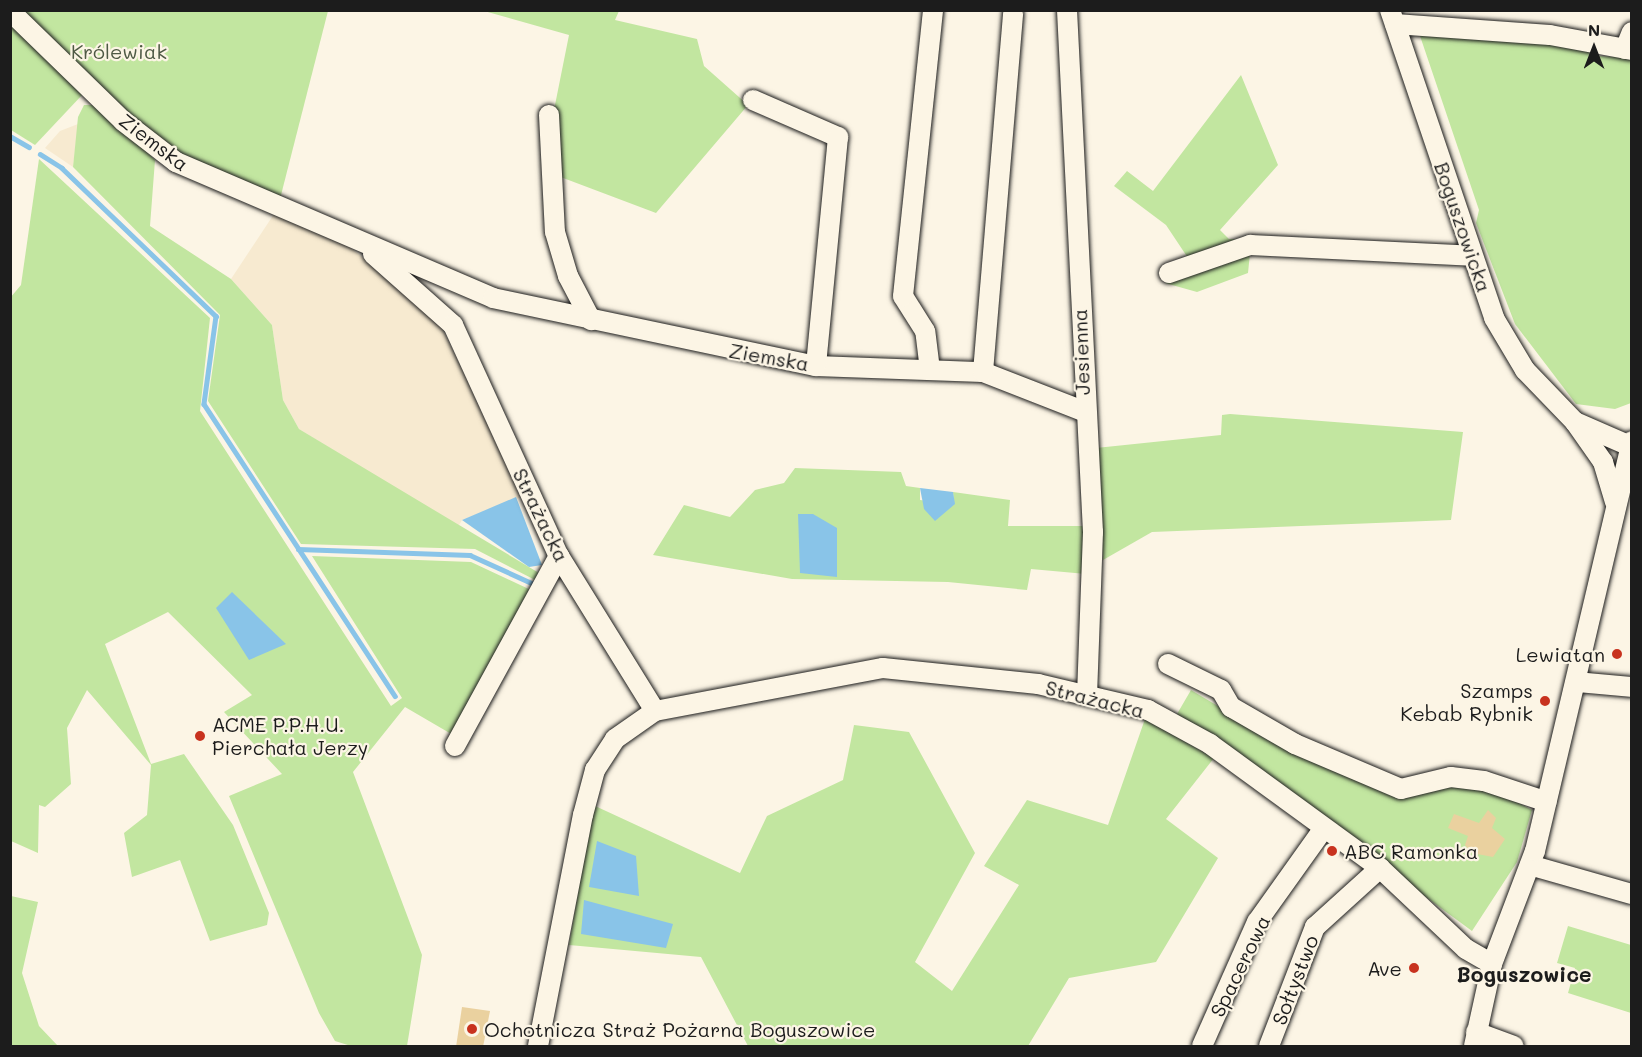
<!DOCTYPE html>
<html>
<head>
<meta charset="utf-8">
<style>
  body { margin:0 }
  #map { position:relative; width:1642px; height:1057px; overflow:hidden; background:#fcf5e5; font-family:Mali,sans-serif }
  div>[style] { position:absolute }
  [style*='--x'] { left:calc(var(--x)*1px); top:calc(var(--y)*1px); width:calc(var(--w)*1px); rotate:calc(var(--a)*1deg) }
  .built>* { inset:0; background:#f7ead0 }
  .green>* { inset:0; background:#c2e6a0 }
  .water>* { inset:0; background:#89c4e8 }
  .stream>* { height:4.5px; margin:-2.25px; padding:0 2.25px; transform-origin:2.25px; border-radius:2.25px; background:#89c4e8 }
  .building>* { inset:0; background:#ead19f }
  .roads { filter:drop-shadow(0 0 2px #1c1c1c) drop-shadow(0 0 2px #1c1c1c) }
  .minor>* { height:20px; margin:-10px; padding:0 10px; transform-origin:10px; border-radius:10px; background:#fcf5e5 }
  .dots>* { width:16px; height:16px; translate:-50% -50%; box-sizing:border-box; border:3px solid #fcf5e5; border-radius:50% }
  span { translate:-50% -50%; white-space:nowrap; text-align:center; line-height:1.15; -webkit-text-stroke:4.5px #fcf5e5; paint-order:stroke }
  .park-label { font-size:20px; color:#4e5944 }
  .street-label { font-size:20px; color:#1c1c1c }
  .poi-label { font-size:20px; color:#1c1c1c }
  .right { translate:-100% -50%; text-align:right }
  .left { translate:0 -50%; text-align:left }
  .neighbourhood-label { font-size:21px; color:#1c1c1c; font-weight:700 }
  .frame { position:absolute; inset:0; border:12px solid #1c1c1c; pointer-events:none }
  .north { position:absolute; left:1564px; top:18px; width:60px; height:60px; -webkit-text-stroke:4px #fcf5e5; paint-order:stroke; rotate:0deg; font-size:16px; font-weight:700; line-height:24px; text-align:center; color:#1c1c1c }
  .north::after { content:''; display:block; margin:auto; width:21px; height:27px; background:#1c1c1c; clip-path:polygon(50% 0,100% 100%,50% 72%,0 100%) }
</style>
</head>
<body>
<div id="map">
  <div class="built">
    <i style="clip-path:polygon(78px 124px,73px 167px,45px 148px,60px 131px)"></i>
    <i style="clip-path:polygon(274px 214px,343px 242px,435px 314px,524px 496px,462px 520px,458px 527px,299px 429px,283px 400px,272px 325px,231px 279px)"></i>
  </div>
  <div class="green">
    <i style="clip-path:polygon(23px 11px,328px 11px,280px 199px,176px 156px,98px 89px)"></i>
    <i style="clip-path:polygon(484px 11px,619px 11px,615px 20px,697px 39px,704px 66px,748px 105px,656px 213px,542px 170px,569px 35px)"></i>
    <i style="clip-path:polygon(10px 17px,83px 94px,35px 145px,11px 130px)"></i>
    <i style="clip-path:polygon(1418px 30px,1589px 46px,1599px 56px,1631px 58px,1631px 403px,1615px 409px,1576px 404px,1515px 324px,1476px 223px,1479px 210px)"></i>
    <i style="clip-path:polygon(1241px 75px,1278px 165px,1220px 230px,1229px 239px,1249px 240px,1188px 258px,1166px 225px,1114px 186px,1127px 171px,1153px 191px)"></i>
    <i style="clip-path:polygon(84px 105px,99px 105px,155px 160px,150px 226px,231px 279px,272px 325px,283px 400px,299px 429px,539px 573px,537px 581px,475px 549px,301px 544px,208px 401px,220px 315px,73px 167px,78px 117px)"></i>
    <i style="clip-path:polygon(39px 159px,210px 318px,200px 411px,391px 706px,402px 698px,312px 556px,471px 562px,533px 591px,453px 735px,405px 707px,353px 772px,422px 955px,407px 1046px,351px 1046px,335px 1041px,319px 1013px,229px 796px,282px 774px,224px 712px,252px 695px,168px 612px,105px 644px,151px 764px,184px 754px,233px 825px,269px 913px,267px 925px,210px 941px,180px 860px,132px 877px,124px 833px,147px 815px,151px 765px,87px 690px,67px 728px,71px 784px,45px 807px,39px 805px,38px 853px,11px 841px,10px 298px,21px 285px)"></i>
    <i style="clip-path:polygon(1250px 253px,1248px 273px,1197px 292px,1165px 283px)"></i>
    <i style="clip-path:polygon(1230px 414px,1463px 432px,1451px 520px,1152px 532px,1103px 560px,1096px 448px,1221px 435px,1222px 415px)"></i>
    <i style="clip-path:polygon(795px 468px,901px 472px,906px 486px,920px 488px,920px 500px,954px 504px,953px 492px,1010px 500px,1008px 526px,1089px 526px,1086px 574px,1031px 569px,1027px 590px,948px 582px,792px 579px,653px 555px,684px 505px,730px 517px,755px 490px,784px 483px)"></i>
    <i style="clip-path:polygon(1191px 690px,1268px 736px,1364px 778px,1490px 788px,1532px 810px,1517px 862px,1472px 931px,1177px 714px)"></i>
    <i style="clip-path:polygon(1145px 719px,1214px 758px,1166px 819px,1218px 858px,1156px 962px,1069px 978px,1028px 1046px,748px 1046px,701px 957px,569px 945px,593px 805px,740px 873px,767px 816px,843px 780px,854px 725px,909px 732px,975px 853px,915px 962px,952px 991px,1019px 885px,984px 866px,1027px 800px,1108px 825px)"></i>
    <i style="clip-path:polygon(11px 896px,38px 902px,22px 973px,39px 1026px,58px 1046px,11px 1046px)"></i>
    <i style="clip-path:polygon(1568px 926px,1631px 945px,1631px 1013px,1568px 993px,1575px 968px,1557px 963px)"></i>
  </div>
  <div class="water">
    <i style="clip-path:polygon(920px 488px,953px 492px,955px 504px,935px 521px,924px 509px)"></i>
    <i style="clip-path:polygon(516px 497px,542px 565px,529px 567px,462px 520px)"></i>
    <i style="clip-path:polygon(798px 514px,813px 514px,837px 528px,837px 577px,800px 573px)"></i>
    <i style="clip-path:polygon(232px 592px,286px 644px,249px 660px,216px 608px)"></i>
    <i style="clip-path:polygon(597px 841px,636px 856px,639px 896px,589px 887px)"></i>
    <i style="clip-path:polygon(584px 900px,673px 924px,666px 948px,581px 934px)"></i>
  </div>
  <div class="stream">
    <i style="--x:10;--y:136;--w:22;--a:30"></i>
    <i style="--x:40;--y:154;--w:26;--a:32"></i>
    <i style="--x:62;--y:168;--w:214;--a:43.9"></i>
    <i style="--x:216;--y:316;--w:89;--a:97.8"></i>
    <i style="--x:204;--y:404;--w:349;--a:56.8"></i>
    <i style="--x:298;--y:549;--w:172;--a:2"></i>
    <i style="--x:470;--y:555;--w:72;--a:24.4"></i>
  </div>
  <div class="building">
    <i style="clip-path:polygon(1488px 810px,1496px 818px,1492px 828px,1505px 839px,1493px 857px,1472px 853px,1465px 845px,1468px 836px,1448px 828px,1454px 814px,1479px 823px)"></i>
    <i style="clip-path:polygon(462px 1007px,490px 1011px,483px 1047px,456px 1047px)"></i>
  </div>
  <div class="roads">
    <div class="minor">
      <i style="--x:1067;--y:10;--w:523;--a:87.15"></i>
      <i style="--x:1093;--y:532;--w:161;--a:92.1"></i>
      <i style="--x:1390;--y:10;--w:325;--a:71.3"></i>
      <i style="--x:1494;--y:318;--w:61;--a:59.2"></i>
      <i style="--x:1525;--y:370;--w:72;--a:46.1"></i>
      <i style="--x:1575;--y:422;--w:49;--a:55"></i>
      <i style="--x:1603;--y:462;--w:42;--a:73.3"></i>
      <i style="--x:10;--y:11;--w:158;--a:44.2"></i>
      <i style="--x:123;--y:121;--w:67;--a:37.7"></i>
      <i style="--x:176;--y:162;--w:345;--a:23.2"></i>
      <i style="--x:493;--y:298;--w:330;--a:11.9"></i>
      <i style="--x:816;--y:366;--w:167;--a:2.1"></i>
      <i style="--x:983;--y:372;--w:107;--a:21.3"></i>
      <i style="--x:1395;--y:24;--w:155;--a:4.1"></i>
      <i style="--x:1550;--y:35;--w:83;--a:10.4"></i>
      <i style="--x:1625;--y:49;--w:18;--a:-68"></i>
      <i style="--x:753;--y:100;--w:93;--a:23.5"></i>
      <i style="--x:838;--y:137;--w:230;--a:95.5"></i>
      <i style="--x:549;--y:115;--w:117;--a:87.1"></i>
      <i style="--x:555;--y:232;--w:46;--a:73.5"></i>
      <i style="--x:568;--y:276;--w:50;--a:62.4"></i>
      <i style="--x:373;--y:254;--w:107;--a:41.6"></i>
      <i style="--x:453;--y:325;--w:254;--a:65.4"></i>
      <i style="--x:559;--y:556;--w:182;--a:58.2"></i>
      <i style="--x:1169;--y:273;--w:86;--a:-19.1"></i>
      <i style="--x:1250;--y:245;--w:222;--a:2.8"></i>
      <i style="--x:930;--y:370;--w:39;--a:-97"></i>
      <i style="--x:925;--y:331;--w:41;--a:-122.2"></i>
      <i style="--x:903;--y:296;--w:288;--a:-84"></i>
      <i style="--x:983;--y:372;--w:360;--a:-85.2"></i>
      <i style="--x:1575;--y:422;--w:60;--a:23.6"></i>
      <i style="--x:1168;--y:664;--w:59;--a:26.1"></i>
      <i style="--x:1221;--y:690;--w:20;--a:60"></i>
      <i style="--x:1231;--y:707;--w:74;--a:30"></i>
      <i style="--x:1295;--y:744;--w:115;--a:23"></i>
      <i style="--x:1401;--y:789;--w:51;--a:-13.5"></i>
      <i style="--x:1451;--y:777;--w:33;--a:7"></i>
      <i style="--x:1484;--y:781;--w:66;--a:18.4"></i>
      <i style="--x:1577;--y:682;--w:55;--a:5.2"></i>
      <i style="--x:455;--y:746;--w:217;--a:-61.3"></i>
      <i style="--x:1530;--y:865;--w:106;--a:15.9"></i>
      <i style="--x:1476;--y:1032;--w:40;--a:20.2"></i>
      <i style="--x:538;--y:1046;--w:235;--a:-79"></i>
      <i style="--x:583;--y:815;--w:47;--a:-75.1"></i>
      <i style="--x:595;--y:770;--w:37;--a:-57"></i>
      <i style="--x:615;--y:739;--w:49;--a:-35"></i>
      <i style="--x:655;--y:711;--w:232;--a:-10.7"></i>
      <i style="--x:883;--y:668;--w:156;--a:5.9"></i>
      <i style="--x:1038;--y:684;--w:113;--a:13.3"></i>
      <i style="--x:1148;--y:710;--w:71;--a:28.7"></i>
      <i style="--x:1210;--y:744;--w:210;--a:36.1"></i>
      <i style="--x:1380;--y:868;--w:118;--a:43.3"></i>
      <i style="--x:1466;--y:949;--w:30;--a:30"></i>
      <i style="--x:1202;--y:1046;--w:136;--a:-66.1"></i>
      <i style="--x:1257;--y:922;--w:115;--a:-54.5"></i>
      <i style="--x:1269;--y:1046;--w:128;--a:-68.9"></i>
      <i style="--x:1315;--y:927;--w:88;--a:-42.2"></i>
      <i style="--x:1474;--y:1046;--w:84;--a:-77.6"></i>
      <i style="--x:1492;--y:964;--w:121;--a:-69.2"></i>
      <i style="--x:1535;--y:851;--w:421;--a:-76.7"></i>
    </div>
  </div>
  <div class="dots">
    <i style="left:1617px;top:654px;background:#c8321e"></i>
    <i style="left:1545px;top:701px;background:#c8321e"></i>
    <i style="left:200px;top:736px;background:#c8321e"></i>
    <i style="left:1332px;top:851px;background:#c8321e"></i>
    <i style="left:1414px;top:968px;background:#c8321e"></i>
    <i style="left:472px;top:1029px;background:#c8321e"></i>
  </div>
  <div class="park-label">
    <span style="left:119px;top:51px">Królewiak</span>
  </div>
  <div class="street-label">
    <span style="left:154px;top:142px;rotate:37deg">Ziemska</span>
    <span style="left:1463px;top:227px;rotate:71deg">Boguszowicka</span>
    <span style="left:1081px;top:352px;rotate:-92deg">Jesienna</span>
    <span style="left:769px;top:357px;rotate:10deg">Ziemska</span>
    <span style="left:541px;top:515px;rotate:64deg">Strażacka</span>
    <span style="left:1095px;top:699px;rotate:14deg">Strażacka</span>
    <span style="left:1240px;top:966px;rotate:-64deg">Spacerowa</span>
    <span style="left:1295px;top:980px;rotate:-69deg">Sołtystwo</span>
  </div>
  <div class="poi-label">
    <span class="right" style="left:1605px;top:654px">Lewiatan</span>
    <span class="right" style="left:1533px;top:702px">Szamps<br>Kebab Rybnik</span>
    <span class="left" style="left:212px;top:736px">ACME P.P.H.U.<br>Pierchała Jerzy</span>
    <span class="left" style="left:1344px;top:851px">ABC Ramonka</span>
    <span class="right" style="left:1402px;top:968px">Ave</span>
    <span class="left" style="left:484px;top:1029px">Ochotnicza Straż Pożarna Boguszowice</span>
  </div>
  <div class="neighbourhood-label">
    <span style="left:1524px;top:974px">Boguszowice</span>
  </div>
  <div class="frame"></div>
  <div class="north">N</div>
</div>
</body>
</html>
